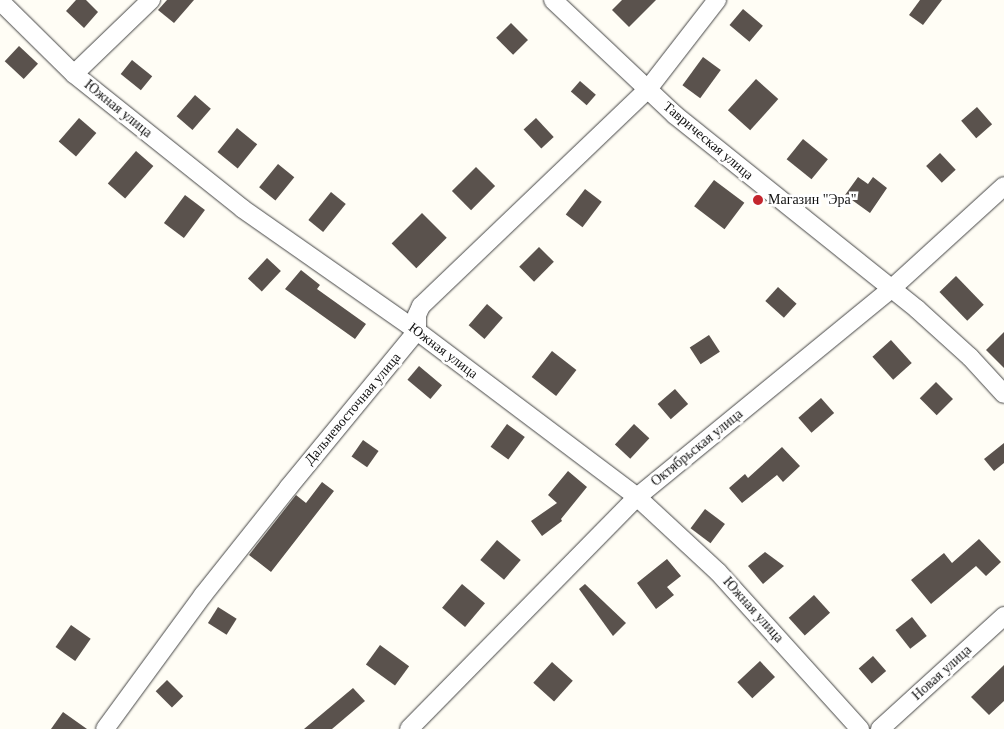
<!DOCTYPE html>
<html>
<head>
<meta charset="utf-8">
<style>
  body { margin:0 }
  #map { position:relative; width:1004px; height:729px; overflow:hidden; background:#fffdf5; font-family:Georgia,serif }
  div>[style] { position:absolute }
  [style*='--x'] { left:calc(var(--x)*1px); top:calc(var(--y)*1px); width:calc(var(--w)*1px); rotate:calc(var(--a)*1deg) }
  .building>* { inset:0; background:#5a524d; transform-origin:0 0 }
  .roads { filter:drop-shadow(0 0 1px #444) drop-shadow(0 0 1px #444) }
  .minor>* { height:18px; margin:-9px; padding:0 9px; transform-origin:9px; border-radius:9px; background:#fff }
  .dots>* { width:14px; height:14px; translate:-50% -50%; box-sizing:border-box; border:2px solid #fff; border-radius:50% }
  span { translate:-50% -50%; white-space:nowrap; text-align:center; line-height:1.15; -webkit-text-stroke:5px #fff; paint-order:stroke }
  .street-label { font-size:14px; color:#111 }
  .poi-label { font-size:14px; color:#111 }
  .left { translate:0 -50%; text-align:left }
</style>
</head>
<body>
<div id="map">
  <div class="building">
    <i style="clip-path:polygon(76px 0,86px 0,98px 12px,84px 28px,66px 11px)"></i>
    <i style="clip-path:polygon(167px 0,194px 0,174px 23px,158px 10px)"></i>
    <i style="clip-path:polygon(622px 0,656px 0,629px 27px,612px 10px)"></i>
    <i style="clip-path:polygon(920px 0,942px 0,923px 25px,909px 15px)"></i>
    <i style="left:743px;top:9px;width:26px;height:21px;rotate:40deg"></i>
    <i style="left:511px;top:23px;width:24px;height:21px;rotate:45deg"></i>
    <i style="left:19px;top:46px;width:26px;height:21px;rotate:43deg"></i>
    <i style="left:703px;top:57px;width:22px;height:35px;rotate:36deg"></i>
    <i style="left:132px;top:60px;width:26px;height:18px;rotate:39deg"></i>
    <i style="left:756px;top:79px;width:30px;height:42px;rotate:42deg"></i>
    <i style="left:580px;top:81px;width:21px;height:14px;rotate:41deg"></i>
    <i style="left:195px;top:95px;width:21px;height:28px;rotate:41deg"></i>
    <i style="left:977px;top:107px;width:23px;height:21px;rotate:49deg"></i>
    <i style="left:79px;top:118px;width:23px;height:31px;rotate:41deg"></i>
    <i style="left:536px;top:118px;width:26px;height:17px;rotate:47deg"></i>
    <i style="left:237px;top:128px;width:26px;height:31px;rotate:39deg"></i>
    <i style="left:803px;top:139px;width:32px;height:26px;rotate:39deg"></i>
    <i style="left:136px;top:151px;width:23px;height:43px;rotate:41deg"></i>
    <i style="left:940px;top:153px;width:23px;height:19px;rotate:47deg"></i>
    <i style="left:278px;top:164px;width:21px;height:30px;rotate:39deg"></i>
    <i style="left:476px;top:167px;width:27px;height:34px;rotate:45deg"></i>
    <i style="clip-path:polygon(858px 177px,868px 184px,873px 177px,887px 188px,870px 213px,845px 195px)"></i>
    <i style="left:714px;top:180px;width:38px;height:33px;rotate:37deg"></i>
    <i style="left:585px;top:189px;width:21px;height:32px;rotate:37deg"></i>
    <i style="left:331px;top:192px;width:19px;height:36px;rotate:39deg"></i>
    <i style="left:185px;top:195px;width:25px;height:35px;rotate:37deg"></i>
    <i style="left:422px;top:213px;width:35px;height:43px;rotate:45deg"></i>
    <i style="left:539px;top:247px;width:21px;height:28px;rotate:45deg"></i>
    <i style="left:267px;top:258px;width:19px;height:28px;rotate:43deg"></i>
    <i style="clip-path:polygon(301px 270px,320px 285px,317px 289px,366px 324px,355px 339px,285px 289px)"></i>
    <i style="left:956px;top:276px;width:40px;height:23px;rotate:46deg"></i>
    <i style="left:778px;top:287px;width:25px;height:19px;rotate:42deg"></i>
    <i style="left:487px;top:304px;width:21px;height:28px;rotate:41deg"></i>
    <i style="clip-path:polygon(1004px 332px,1004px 368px,986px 350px)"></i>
    <i style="left:709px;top:335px;width:20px;height:23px;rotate:57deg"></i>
    <i style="left:891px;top:340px;width:31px;height:25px;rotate:48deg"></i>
    <i style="left:552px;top:351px;width:31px;height:33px;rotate:38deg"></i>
    <i style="left:419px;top:366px;width:30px;height:18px;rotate:40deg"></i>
    <i style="left:936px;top:382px;width:24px;height:23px;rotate:45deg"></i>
    <i style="left:675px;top:389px;width:20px;height:23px;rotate:49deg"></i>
    <i style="left:821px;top:398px;width:20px;height:30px;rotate:49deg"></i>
    <i style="left:507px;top:424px;width:22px;height:28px;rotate:36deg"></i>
    <i style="left:634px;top:424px;width:21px;height:28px;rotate:43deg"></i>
    <i style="left:363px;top:440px;width:19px;height:20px;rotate:35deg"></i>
    <i style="clip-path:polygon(1004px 443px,1004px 463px,994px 471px,984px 459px)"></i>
    <i style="clip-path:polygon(782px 447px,800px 466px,783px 482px,777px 475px,742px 503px,729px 488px,745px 474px,748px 478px)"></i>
    <i style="clip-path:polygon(568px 471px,587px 487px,561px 519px,562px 521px,542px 536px,531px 521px,557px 503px,548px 495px)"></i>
    <i style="clip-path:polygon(322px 482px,334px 491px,271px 572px,249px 555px,296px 495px,306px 503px)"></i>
    <i style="left:705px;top:509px;width:25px;height:24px;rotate:37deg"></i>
    <i style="clip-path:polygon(979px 539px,1001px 562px,986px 576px,976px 566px,931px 604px,911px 580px,944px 553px,952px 563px)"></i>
    <i style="left:497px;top:540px;width:31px;height:26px;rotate:40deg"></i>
    <i style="clip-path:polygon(765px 552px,784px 566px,763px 584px,748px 566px)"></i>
    <i style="clip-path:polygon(667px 559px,681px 576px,667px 587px,674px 595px,656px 609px,637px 583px)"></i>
    <i style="left:462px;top:584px;width:30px;height:31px;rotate:40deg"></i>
    <i style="clip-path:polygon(585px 584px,626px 623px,613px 636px,579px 589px)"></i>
    <i style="left:814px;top:595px;width:24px;height:34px;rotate:48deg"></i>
    <i style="left:218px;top:607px;width:22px;height:19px;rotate:32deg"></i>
    <i style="left:912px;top:617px;width:24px;height:21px;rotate:52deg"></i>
    <i style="left:71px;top:625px;width:24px;height:27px;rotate:35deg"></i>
    <i style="left:380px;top:645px;width:36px;height:24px;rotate:36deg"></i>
    <i style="left:873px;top:656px;width:20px;height:19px;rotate:49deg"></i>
    <i style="left:760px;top:661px;width:22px;height:31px;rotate:47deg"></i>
    <i style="left:552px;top:662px;width:28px;height:28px;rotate:42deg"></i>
    <i style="clip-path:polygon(1004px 665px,1004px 701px,989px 715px,971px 697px)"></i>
    <i style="left:167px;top:680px;width:23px;height:16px;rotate:45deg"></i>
    <i style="clip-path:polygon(353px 688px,365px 701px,332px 729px,304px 729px)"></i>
    <i style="clip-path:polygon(63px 712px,87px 729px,51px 729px)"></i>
  </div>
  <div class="roads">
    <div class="minor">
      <i style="--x:553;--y:0;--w:168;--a:43.3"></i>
      <i style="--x:675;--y:115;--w:310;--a:38.7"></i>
      <i style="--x:917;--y:309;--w:72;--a:42.2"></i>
      <i style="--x:970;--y:357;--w:50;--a:47.4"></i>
      <i style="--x:0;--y:1;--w:104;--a:44.6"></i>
      <i style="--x:74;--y:74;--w:216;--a:38.6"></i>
      <i style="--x:243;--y:209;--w:213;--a:35"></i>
      <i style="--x:417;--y:331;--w:276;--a:37"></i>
      <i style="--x:637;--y:497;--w:110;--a:42.8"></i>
      <i style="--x:718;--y:572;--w:212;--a:47.9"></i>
      <i style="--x:74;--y:74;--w:107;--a:-43.9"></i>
      <i style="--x:105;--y:729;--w:166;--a:-53.8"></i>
      <i style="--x:203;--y:595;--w:137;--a:-51.5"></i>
      <i style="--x:288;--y:488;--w:203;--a:-50.6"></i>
      <i style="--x:417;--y:331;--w:16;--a:-90"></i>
      <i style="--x:417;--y:315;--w:10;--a:-66"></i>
      <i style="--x:421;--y:306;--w:314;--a:-43.7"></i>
      <i style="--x:648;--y:89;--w:113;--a:-52.2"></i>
      <i style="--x:409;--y:729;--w:325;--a:-45.5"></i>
      <i style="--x:637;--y:497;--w:328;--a:-39.3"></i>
      <i style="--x:891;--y:289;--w:153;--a:-42.3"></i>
      <i style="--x:880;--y:729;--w:168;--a:-42.3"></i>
    </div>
  </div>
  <div class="dots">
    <i style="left:758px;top:200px;background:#c4262e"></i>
  </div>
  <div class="street-label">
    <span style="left:118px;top:109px;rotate:39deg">Южная улица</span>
    <span style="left:708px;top:141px;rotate:40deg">Таврическая улица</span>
    <span style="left:443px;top:351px;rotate:37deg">Южная улица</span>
    <span style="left:353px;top:409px;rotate:-50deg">Дальневосточная улица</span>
    <span style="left:697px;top:448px;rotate:-39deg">Октябрьская улица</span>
    <span style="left:753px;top:610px;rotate:48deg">Южная улица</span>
    <span style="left:942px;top:673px;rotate:-42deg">Новая улица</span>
  </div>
  <div class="poi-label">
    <span class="left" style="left:768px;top:200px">Магазин "Эра"</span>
  </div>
</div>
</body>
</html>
